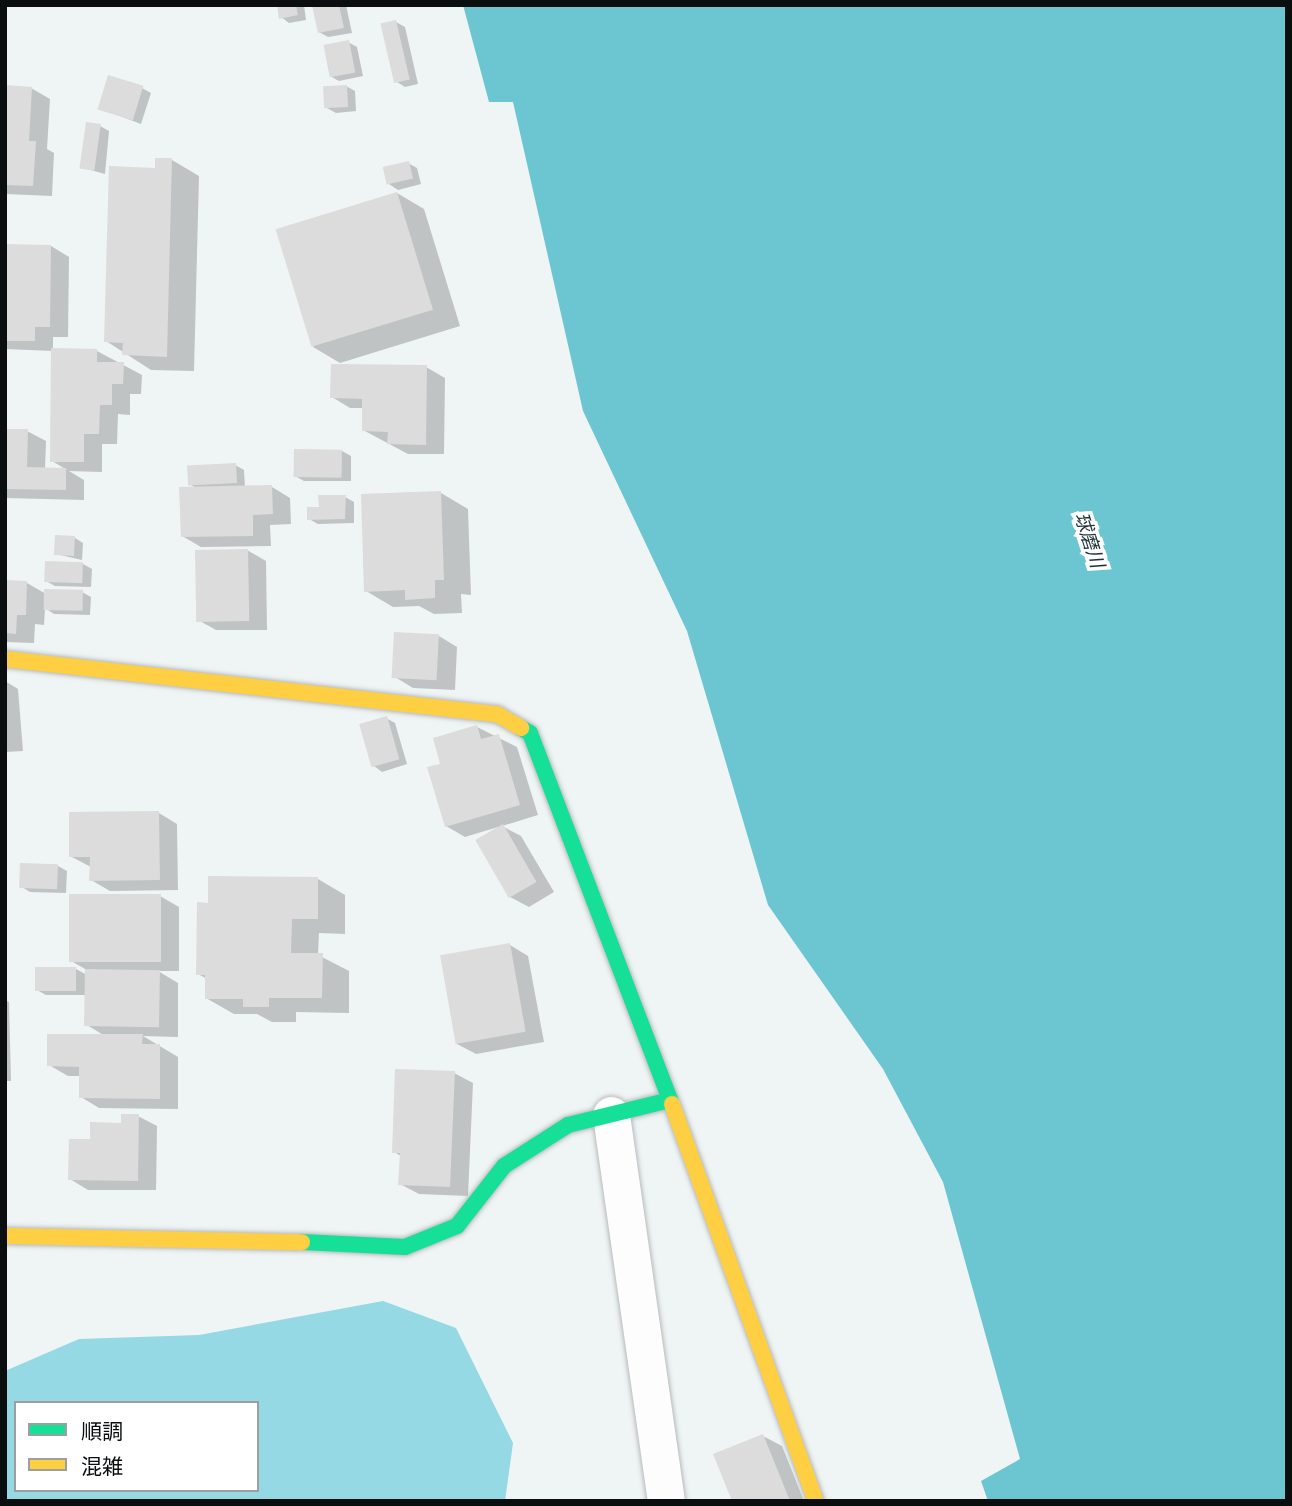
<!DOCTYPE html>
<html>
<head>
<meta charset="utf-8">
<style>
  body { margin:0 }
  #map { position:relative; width:1292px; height:1506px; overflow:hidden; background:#eff4f5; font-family:Raleway,"Noto Sans JP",sans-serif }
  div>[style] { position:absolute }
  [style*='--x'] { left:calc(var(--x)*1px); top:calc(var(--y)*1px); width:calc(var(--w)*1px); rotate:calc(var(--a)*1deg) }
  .forest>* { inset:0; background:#94d9e3 }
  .water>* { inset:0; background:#6bc6d2 }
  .shadow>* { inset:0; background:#0003 }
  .building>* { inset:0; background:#dbdcdb; transform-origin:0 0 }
  .roads { filter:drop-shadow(0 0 2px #b7bbbc) drop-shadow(0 0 2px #b7bbbc) }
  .street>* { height:37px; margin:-18.5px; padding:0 18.5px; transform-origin:18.5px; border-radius:18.5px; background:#fdfdfe }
  .fast>* { height:16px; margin:-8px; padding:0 8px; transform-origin:8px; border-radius:8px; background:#16e098 }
  .slow>* { height:16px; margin:-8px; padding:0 8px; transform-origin:8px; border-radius:8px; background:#ffcf43 }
  span { translate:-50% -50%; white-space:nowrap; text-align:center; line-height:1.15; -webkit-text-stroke:7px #fff; paint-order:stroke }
  .water-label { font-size:19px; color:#1d3235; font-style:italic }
  .frame { position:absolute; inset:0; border:7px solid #0b0e0f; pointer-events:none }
  .legend { position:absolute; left:14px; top:1401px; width:245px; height:91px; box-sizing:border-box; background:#fff; border:2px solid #9d9f9f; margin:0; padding:9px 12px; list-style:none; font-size:21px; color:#0b0e0f }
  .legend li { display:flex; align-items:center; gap:14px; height:35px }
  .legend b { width:35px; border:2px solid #9d9f9f }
</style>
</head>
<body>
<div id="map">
  <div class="forest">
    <i style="clip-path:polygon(evenodd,383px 1301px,456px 1328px,513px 1443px,505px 1501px,5px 1501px,5px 1371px,79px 1339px,199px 1335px,383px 1301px,16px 1403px,257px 1403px,257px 1490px,16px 1490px,16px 1403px)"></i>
  </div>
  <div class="water">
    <i style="clip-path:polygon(463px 5px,1287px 5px,1287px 1501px,988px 1501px,981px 1481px,1020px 1459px,943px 1182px,883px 1069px,768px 905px,687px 631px,583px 411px,513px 102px,489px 102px)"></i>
  </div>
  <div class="shadow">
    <i style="clip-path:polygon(279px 5px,304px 5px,306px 20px,289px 23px,281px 17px)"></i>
    <i style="clip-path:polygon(314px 5px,346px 5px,352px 33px,328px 37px,319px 32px)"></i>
    <i style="clip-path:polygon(396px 22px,405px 27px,418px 84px,405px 87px,397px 82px)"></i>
    <i style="clip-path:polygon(348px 42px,357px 47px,363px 76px,339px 81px,330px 76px)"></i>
    <i style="clip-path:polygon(346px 86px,355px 91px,356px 111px,336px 113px,327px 108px)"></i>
    <i style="clip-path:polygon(5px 87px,31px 88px,50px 99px,47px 149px,54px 153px,52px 196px,5px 194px)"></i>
    <i style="clip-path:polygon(142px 88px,151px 93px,141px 124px,99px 108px)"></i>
    <i style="clip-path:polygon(100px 126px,109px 131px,105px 174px,83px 168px)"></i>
    <i style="clip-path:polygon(172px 160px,199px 176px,194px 371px,151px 370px,106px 341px,157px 169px)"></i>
    <i style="clip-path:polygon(408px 163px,417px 168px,421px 184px,398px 190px,389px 184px)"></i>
    <i style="clip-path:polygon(397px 193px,424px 209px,460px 326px,340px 363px,313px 347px)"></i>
    <i style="clip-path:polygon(5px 246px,51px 246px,69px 257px,68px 337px,53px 337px,53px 350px,97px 351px,142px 375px,141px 394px,130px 394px,130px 415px,118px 414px,117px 444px,102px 444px,102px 472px,69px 471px,84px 480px,84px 500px,5px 498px,5px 430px,27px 431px,46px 441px,45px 469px,67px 470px,52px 461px,53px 351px,5px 349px)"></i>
    <i style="clip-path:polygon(426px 367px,445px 378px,444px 454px,408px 454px,363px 430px,364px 408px,350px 408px,332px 397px)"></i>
    <i style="clip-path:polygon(342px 451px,351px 456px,351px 481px,304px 481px,295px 476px)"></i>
    <i style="clip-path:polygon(235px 465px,244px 470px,245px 488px,272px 487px,290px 498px,291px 524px,270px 525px,271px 546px,201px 547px,182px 536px,198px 489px,189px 484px)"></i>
    <i style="clip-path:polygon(441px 493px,468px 509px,471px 595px,461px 594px,462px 613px,434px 614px,419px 606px,393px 607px,366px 591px)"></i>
    <i style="clip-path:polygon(345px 497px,354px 502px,354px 523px,318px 524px,309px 519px)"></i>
    <i style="clip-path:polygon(75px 538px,83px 543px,82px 560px,56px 554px)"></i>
    <i style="clip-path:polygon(247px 550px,266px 561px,267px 630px,216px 630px,198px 620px)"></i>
    <i style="clip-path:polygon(46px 563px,83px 564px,92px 569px,91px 587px,55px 586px,46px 581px)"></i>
    <i style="clip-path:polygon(5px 582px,27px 583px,46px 594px,82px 592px,91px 597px,90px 615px,54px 614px,45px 608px,44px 625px,35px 624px,34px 643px,5px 642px)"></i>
    <i style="clip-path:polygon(439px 636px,457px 647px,455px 690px,413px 688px,395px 677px)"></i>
    <i style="clip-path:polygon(5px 681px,18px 689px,23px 751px,5px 752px)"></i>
    <i style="clip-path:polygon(386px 718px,395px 723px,407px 764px,382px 772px,374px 766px)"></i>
    <i style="clip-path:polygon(477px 727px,517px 747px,538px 815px,502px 826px,521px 836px,554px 892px,529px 907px,510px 897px,498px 827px,465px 837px,446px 826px,442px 765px)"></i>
    <i style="clip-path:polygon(159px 813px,177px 824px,178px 890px,110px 891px,91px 880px,91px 867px,70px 856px)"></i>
    <i style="clip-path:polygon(58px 866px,67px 871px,66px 893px,30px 892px,22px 887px)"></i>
    <i style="clip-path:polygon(318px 879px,345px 895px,345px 934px,319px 933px,318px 955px,349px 971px,349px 1013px,296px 1012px,296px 1022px,272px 1022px,257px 1014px,234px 1014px,206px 998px,207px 979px,198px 974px,209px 904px)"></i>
    <i style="clip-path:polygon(160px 896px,179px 907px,179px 971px,158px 971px,178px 983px,178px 1037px,143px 1036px,178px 1057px,178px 1109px,99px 1108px,81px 1097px,81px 1076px,68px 1076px,49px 1065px,105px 1036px,87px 1025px,87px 995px,46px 995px,37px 990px,76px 969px,87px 975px,87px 970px,71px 961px)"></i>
    <i style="clip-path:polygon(510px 945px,528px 956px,544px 1042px,476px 1054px,457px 1044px)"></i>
    <i style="clip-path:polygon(5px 1000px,9px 1002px,11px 1081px,5px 1081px)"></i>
    <i style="clip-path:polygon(454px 1073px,473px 1083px,468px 1196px,419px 1194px,400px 1184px,401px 1156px,394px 1152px)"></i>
    <i style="clip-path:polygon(138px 1116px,157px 1126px,156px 1190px,88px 1190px,70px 1179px,122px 1125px)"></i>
    <i style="clip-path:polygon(763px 1436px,782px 1446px,804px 1501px,734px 1501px)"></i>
  </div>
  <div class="building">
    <i style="clip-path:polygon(277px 5px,296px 5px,298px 15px,279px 19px)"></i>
    <i style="clip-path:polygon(312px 5px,339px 5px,344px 28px,318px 33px)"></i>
    <i style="left:396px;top:20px;width:61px;height:16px;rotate:77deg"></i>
    <i style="left:349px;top:40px;width:33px;height:26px;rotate:79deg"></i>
    <i style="left:108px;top:75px;width:37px;height:36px;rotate:17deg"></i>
    <i style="clip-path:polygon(5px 85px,32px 87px,29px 141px,36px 141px,33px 186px,5px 185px)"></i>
    <i style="left:347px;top:85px;width:22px;height:24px;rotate:87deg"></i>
    <i style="left:86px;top:122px;width:15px;height:47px;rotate:8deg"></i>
    <i style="clip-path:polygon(155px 158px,172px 158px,167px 357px,122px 355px,123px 343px,104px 342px,109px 166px,155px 168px)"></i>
    <i style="left:409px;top:161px;width:18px;height:27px;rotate:77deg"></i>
    <i style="left:397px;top:192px;width:123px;height:127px;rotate:73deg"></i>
    <i style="clip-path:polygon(5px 244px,51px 245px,50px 327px,35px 327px,35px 341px,5px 341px)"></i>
    <i style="clip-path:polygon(51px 348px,97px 349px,97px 362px,124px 362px,123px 384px,112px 384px,112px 405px,100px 405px,99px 434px,84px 434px,84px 462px,50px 462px)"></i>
    <i style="clip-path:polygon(331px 364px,427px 365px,426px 445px,387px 444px,388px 432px,362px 431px,362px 399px,330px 398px)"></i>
    <i style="clip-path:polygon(5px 429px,28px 429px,27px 467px,66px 468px,66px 490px,5px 489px)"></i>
    <i style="left:294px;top:449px;width:48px;height:28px;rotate:1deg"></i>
    <i style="left:236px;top:463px;width:20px;height:49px;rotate:87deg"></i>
    <i style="clip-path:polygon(272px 485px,273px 514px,253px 515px,253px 536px,181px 537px,179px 487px)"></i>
    <i style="clip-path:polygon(441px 491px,444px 580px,435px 580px,435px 598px,405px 600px,405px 590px,364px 592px,361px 494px)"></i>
    <i style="clip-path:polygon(318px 495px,346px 495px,345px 519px,307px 520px,307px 507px,319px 507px)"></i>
    <i style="left:55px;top:535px;width:20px;height:20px;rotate:3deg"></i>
    <i style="left:248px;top:549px;width:72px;height:53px;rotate:89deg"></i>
    <i style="left:45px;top:561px;width:38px;height:21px;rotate:2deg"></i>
    <i style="clip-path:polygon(5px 580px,27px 581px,26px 615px,17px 615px,16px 634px,5px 633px)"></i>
    <i style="left:44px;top:589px;width:39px;height:21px;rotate:1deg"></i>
    <i style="left:394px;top:632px;width:45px;height:46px;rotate:3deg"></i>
    <i style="left:387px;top:716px;width:45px;height:29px;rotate:74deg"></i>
    <i style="clip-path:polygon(477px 725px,481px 739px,499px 734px,520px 805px,445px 827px,427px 767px,440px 764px,433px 738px)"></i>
    <i style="clip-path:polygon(159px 811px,160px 880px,89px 881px,90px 857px,69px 857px,69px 812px)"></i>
    <i style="left:503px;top:824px;width:67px;height:32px;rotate:60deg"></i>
    <i style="left:20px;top:863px;width:38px;height:25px;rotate:2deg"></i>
    <i style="clip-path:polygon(208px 876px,318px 877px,318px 919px,292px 919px,291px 953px,323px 953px,322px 998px,269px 998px,269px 1007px,243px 1007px,243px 999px,205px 999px,205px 975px,196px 975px,197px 902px,208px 903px)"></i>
    <i style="left:69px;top:894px;width:92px;height:68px"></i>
    <i style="left:510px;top:943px;width:90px;height:71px;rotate:80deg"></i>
    <i style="left:35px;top:967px;width:41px;height:24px"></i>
    <i style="left:85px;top:969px;width:75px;height:57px;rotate:1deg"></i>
    <i style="clip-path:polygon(47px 1034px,143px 1034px,142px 1044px,160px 1044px,160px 1099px,79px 1098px,79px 1067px,47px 1066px)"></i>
    <i style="clip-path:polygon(395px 1069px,455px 1071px,450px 1187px,398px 1185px,400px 1153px,392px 1153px)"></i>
    <i style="clip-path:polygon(121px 1114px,139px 1114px,138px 1181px,68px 1180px,69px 1139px,90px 1139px,90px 1122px,121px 1123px)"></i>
    <i style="clip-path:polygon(763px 1434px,790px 1501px,732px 1501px,713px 1454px)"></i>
  </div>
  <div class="roads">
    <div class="street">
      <i style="--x:611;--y:1115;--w:390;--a:81.9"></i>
    </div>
    <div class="fast">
      <i style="--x:521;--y:728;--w:10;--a:29"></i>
      <i style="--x:530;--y:733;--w:397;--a:69.1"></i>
      <i style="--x:302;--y:1242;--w:103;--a:2.8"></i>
      <i style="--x:405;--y:1247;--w:56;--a:-22"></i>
      <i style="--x:457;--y:1226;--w:76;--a:-51.9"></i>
      <i style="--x:504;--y:1166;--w:76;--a:-32.6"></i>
      <i style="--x:568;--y:1125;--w:105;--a:-13.8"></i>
    </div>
    <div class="slow">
      <i style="--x:5;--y:659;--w:495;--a:6.4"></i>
      <i style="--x:497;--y:714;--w:28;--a:30"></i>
      <i style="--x:672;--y:1104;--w:422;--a:70.1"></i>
      <i style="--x:5;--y:1236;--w:297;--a:1.2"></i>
    </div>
  </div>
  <div class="water-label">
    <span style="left:1089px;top:540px;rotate:72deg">球磨川</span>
  </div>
  <div class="frame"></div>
  <ul class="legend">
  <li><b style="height:9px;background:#16e098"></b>順調</li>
  <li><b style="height:9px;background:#ffcf43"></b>混雑</li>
  </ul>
</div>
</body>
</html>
